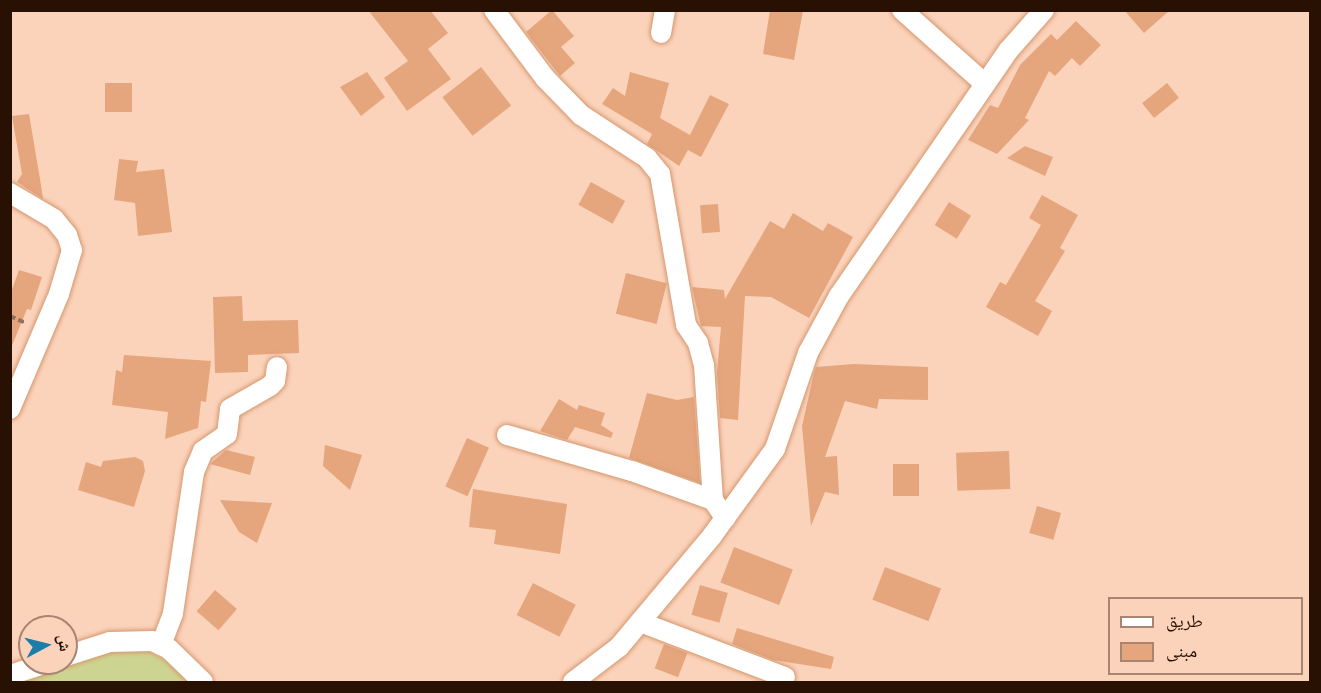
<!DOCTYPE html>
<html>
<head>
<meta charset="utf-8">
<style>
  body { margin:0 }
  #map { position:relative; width:1321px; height:693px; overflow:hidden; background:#fbd3bb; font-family:Poppins,"Noto Naskh Arabic",sans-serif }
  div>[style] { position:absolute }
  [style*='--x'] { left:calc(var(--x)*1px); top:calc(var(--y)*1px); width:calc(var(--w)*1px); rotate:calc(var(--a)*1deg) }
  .green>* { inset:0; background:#cdd491 }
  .building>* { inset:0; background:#e5a57d; transform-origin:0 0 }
  .path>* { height:4px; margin-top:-2px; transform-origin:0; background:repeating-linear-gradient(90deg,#91725e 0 6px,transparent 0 9px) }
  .roads { filter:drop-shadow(0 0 2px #d5976e) drop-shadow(0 0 2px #d5976e) }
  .minor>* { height:20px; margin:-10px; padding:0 10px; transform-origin:10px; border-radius:10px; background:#fff }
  span { translate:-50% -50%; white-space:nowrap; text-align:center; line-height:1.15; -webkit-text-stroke:6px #fbd3bb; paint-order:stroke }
  .frame { position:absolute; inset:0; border:12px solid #281102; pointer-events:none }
  .legend { position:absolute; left:1108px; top:597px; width:195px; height:78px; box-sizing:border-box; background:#fbd3bb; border:2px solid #a78571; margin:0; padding:8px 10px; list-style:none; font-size:18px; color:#281102 }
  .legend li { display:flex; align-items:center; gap:12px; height:30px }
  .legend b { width:30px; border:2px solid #a78571 }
  .north { position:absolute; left:18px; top:615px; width:60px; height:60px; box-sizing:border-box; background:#fbd3bb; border:2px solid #a78571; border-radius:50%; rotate:83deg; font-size:16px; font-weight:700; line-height:24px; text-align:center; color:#281102 }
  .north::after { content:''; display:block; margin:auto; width:21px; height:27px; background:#1a7ea9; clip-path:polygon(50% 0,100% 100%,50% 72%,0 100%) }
</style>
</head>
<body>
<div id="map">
  <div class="green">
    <i style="clip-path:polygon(119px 649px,147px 651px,170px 663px,188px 682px,16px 682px)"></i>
  </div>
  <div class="building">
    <i style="clip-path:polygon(368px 10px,430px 10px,448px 33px,428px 49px,451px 79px,407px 111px,384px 78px,408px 61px)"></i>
    <i style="clip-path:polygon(552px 10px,574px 36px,561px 47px,575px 63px,560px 76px,526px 32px)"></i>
    <i style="clip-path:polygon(770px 10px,803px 10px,794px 60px,763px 54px)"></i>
    <i style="clip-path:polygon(1124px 10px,1170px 10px,1144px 33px)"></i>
    <i style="clip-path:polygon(1076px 21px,1101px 45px,1080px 66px,1072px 58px,1055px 76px,1049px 71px,1025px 118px,1029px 120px,997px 154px,968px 140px,990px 105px,998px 108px,1020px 65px,1051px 34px,1057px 40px)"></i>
    <i style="left:481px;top:67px;width:49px;height:49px;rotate:52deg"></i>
    <i style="clip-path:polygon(367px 72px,385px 97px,361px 116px,340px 87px)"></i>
    <i style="clip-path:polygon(630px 72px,669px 83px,660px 118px,690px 135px,710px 95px,729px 104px,701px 157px,688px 150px,679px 166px,647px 144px,652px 134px,602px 104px,613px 88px,625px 96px)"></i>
    <i style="left:105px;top:83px;width:27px;height:29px"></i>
    <i style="left:1167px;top:83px;width:19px;height:32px;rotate:51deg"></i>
    <i style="clip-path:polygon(29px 114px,40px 179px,43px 199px,17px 182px,22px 174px,12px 116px)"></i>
    <i style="clip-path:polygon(1025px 146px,1053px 157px,1045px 176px,1007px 158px)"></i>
    <i style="clip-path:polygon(119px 159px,138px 161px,136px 172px,164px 169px,172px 232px,138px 236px,135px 203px,114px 200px)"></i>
    <i style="left:591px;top:182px;width:39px;height:26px;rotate:29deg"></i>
    <i style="clip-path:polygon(1042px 195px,1078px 215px,1060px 248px,1065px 251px,1035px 301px,1052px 311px,1038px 336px,986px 307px,1000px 282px,1006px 285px,1041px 225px,1029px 218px)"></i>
    <i style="left:949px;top:202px;width:26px;height:27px;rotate:32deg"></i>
    <i style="left:718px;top:204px;width:28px;height:18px;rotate:86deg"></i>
    <i style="clip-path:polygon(793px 213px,823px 231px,828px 223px,853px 237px,809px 318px,771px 297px,745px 296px,738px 420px,720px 418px,717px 372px,721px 327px,701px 326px,692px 287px,724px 290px,725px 299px,770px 221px,784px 229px)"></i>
    <i style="clip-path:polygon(19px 270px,42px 277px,31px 310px,27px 309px,11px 348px,10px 295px)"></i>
    <i style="left:626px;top:273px;width:42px;height:42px;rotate:14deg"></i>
    <i style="clip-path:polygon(242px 296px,243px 321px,298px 320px,299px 353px,248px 355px,248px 372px,215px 373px,213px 297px)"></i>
    <i style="clip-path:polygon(124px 355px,211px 361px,206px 402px,201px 401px,198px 428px,165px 439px,168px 412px,112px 405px,116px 370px,122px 372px)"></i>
    <i style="clip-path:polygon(854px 364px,928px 367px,928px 400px,879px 399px,877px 409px,845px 401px,825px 457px,837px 456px,839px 495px,825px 492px,811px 526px,802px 426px,814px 373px,816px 367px)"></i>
    <i style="clip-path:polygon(647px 393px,677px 400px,694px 397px,700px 483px,629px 458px)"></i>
    <i style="clip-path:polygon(559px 399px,577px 410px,579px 405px,605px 413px,601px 425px,613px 433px,611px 438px,575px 427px,567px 440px,540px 431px)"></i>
    <i style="left:467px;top:438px;width:24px;height:53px;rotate:24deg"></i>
    <i style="clip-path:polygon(325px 445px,362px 455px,350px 490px,323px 466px)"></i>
    <i style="clip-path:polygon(226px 450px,255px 457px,250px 475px,210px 464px)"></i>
    <i style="left:1009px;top:451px;width:38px;height:53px;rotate:88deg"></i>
    <i style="clip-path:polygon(135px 457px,143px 461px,145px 471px,134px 507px,78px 490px,86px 462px,101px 467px,103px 461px)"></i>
    <i style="left:893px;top:464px;width:26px;height:32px"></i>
    <i style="clip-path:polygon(473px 489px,567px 504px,560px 554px,494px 544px,496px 530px,469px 527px)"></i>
    <i style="clip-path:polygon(220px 500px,272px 503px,257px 543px,239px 532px)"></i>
    <i style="left:1037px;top:506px;width:25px;height:28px;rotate:16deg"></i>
    <i style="left:734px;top:547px;width:63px;height:38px;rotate:21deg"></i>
    <i style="left:885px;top:567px;width:60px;height:35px;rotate:21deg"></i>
    <i style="left:533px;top:583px;width:48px;height:36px;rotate:27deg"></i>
    <i style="left:700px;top:585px;width:29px;height:31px;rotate:16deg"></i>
    <i style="left:215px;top:590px;width:29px;height:28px;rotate:41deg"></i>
    <i style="clip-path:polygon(737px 628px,834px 657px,831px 669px,773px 660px,732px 644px)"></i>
    <i style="left:664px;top:644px;width:25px;height:26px;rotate:21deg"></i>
  </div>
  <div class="path">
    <i style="--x:10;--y:316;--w:17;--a:24"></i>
  </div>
  <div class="roads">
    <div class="minor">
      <i style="--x:494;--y:10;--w:85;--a:53.1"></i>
      <i style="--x:545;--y:78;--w:52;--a:45.8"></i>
      <i style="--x:581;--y:115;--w:79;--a:33.1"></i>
      <i style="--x:647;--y:158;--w:21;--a:51"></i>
      <i style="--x:660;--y:174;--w:153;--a:80.2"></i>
      <i style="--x:686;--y:325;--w:22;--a:56"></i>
      <i style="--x:698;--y:343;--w:23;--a:75"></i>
      <i style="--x:704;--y:365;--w:135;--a:86.2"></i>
      <i style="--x:713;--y:500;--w:22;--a:56"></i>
      <i style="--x:902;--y:10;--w:111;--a:41.7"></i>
      <i style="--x:661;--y:33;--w:23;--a:-80"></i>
      <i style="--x:10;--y:193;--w:51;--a:30.6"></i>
      <i style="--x:54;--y:219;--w:21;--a:51"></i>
      <i style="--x:67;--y:235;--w:16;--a:72"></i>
      <i style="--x:72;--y:250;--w:46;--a:106.5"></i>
      <i style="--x:59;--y:294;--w:125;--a:113.1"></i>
      <i style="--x:507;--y:435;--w:130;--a:16.1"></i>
      <i style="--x:632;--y:471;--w:86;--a:19.7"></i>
      <i style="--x:640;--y:622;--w:155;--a:20.8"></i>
      <i style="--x:161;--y:645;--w:34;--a:-69"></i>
      <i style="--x:173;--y:613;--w:143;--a:-81.5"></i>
      <i style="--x:194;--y:472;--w:23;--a:-67"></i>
      <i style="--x:203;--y:451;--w:29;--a:-35"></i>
      <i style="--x:227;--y:434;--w:25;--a:-83"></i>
      <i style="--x:230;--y:409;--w:46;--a:-29.9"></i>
      <i style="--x:270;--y:386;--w:7;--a:-45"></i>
      <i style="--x:275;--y:381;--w:14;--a:-82"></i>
      <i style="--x:66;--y:656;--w:46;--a:-17.7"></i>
      <i style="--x:110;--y:642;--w:42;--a:-1.4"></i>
      <i style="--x:152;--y:641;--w:19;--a:25"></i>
      <i style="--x:169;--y:649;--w:47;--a:44.1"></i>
      <i style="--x:10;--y:675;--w:38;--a:-18"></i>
      <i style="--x:573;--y:682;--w:58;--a:-37.3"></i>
      <i style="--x:619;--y:647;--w:145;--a:-50"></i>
      <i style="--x:712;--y:536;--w:107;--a:-54.1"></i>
      <i style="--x:775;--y:449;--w:102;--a:-71"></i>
      <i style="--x:808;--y:353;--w:65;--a:-61.5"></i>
      <i style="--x:839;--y:296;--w:298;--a:-55.4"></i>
      <i style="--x:1008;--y:51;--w:55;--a:-48.7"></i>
    </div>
  </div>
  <div class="frame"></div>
  <ul class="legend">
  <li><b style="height:8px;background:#fff"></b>طريق</li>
  <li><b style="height:16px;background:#e5a57d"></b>مبنى</li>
  </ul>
  <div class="north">ش</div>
</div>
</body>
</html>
